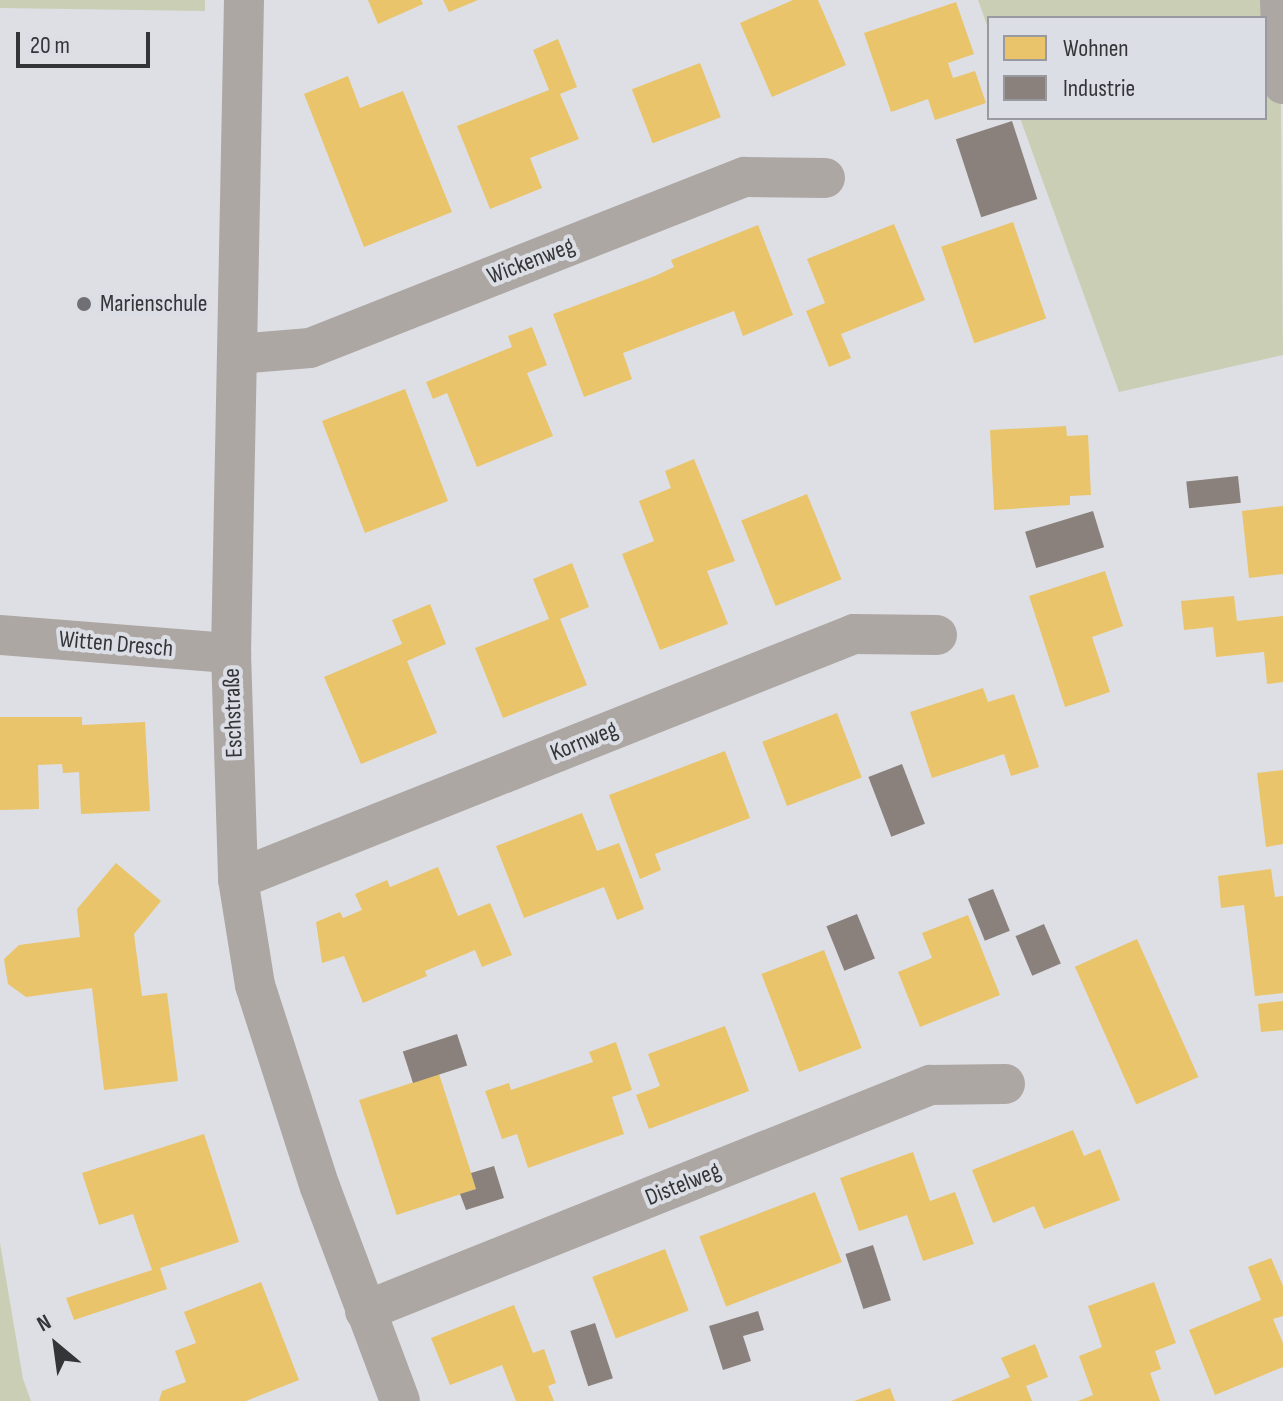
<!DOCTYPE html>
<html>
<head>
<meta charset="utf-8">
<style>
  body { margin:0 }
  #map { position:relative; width:1283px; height:1401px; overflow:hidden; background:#dedfe4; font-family:"Sofia Sans Condensed",sans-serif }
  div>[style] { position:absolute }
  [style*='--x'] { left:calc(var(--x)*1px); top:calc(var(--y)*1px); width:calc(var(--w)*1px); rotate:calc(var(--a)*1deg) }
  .green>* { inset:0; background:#caceb4 }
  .homes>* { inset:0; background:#e9c46a; transform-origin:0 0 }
  .industry>* { inset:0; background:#8a817c; transform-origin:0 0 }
  .street>* { height:40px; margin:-20px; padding:0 20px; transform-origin:20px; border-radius:20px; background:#ada7a4 }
  .dots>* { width:22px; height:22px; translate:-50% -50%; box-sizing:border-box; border:4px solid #dcdee6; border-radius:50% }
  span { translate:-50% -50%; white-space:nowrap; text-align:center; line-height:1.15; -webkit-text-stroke:8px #dcdee6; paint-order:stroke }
  .street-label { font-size:24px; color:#343538 }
  .poi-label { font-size:24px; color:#343538 }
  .left { translate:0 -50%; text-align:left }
  .legend { position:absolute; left:987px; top:16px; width:280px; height:104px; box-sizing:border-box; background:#dcdee6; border:2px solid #999aa0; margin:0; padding:10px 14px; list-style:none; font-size:24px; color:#343538 }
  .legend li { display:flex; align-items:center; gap:16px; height:40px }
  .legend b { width:40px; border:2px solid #999aa0 }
  .north { position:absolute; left:16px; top:1305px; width:80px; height:80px; -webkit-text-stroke:6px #dcdee6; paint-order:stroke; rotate:331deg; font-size:22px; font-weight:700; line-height:32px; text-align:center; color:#343538 }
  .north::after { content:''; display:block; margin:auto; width:28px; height:36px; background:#343538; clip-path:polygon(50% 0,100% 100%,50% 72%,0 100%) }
  .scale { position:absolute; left:16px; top:32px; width:134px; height:36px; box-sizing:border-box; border:4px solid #343538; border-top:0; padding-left:10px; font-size:24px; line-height:28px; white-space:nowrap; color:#343538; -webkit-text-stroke:6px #dcdee6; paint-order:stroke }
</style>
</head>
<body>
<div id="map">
  <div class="green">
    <i style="clip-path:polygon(0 0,205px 0,205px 11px,0 8px)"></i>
    <i style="clip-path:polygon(978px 0,1280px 0,1283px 355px,1119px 392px,1020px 118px,1265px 118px,1265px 18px,989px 18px,989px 31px)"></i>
    <i style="clip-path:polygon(0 1243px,23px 1379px,31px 1401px,0 1401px)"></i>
  </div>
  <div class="homes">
    <i style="clip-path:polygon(368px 0,421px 0,423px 4px,378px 24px)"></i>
    <i style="clip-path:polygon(443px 0,478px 0,449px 12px)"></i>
    <i style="clip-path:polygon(793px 0,818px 0,846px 65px,772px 97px,740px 23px)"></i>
    <i style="clip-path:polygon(956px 2px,974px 54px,948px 63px,953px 78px,975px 71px,986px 103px,935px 120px,928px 99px,891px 112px,864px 33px)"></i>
    <i style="clip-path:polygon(558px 39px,577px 87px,560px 94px,579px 139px,530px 158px,542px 188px,490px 209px,457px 126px,549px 90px,533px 50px)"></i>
    <i style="left:700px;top:63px;width:58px;height:73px;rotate:69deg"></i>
    <i style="clip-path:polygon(348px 76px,360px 108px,403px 91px,452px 212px,364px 247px,304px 94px)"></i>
    <i style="left:1013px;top:222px;width:102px;height:76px;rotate:71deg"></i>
    <i style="clip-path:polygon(894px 224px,925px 300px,841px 334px,851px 358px,829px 367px,806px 311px,825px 303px,807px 259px)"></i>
    <i style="clip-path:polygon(758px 225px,793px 315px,743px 336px,734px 311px,623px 353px,632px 379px,584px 397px,553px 314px,655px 276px,674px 267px,671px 260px)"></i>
    <i style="clip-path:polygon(532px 327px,547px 365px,527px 373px,553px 436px,477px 467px,447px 393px,433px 399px,426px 382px,512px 347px,508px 336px)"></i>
    <i style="left:405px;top:389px;width:120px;height:89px;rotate:69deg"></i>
    <i style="clip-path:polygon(1066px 426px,1067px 436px,1088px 435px,1091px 495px,1070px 496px,1070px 505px,994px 510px,990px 430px)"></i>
    <i style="clip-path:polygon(694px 459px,735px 561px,707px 571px,728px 624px,660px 650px,622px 554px,654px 541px,639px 501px,671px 488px,665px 471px)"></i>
    <i style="left:807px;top:494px;width:92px;height:71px;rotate:68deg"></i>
    <i style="clip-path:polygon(1283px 506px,1283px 574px,1249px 578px,1242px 511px)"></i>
    <i style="clip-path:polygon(572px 563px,589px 607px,560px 619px,587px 685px,503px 718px,475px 648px,549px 619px,533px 579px)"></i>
    <i style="clip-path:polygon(1105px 571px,1123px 626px,1092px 637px,1110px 692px,1065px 707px,1029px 596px)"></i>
    <i style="clip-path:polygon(1234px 596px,1237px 621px,1283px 616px,1283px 682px,1267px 684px,1264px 652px,1216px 657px,1213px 627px,1184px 630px,1181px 601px)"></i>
    <i style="clip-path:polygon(430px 604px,446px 644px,407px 661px,437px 733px,361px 764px,324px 677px,402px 644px,392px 620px)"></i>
    <i style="clip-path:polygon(983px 688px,988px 702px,1014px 694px,1039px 767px,1011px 776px,1004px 754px,932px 778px,910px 712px)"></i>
    <i style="left:837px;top:713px;width:69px;height:80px;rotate:69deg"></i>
    <i style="clip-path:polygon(0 717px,82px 717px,82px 725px,145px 722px,150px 811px,81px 814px,79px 772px,63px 773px,62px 764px,38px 765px,39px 809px,0 810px)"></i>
    <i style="clip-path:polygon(725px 751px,750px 818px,655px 854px,661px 870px,640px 879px,609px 795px)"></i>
    <i style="clip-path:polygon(1283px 770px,1283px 844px,1266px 847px,1257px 773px)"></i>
    <i style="clip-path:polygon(582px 813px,597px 851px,619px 843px,644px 909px,617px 920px,604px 887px,524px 918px,496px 846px)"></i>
    <i style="clip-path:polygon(116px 863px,161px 901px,134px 934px,142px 996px,167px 993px,178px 1081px,104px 1090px,92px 988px,26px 997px,8px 984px,4px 959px,19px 945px,80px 937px,77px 909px)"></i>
    <i style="clip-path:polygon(438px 867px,458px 916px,490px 903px,512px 955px,482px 967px,475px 950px,425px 971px,427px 976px,363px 1003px,344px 956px,322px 963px,316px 922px,340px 912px,343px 918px,362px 910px,355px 894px,387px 880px,390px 887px)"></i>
    <i style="clip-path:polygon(1271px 869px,1275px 897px,1283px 896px,1283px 993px,1255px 996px,1244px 905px,1221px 908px,1218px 876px)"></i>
    <i style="clip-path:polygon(968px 915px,1000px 995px,920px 1027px,898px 972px,932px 958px,922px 933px)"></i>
    <i style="left:1137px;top:939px;width:151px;height:68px;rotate:66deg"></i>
    <i style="left:824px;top:950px;width:105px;height:67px;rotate:69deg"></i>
    <i style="clip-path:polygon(1283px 1001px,1283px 1030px,1261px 1032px,1258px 1004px)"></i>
    <i style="clip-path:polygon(725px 1026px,749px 1091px,649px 1129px,636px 1095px,660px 1086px,648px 1054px)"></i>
    <i style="clip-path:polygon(616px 1042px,632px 1090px,612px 1097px,624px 1134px,528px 1168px,517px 1134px,502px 1139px,485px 1091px,509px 1083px,511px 1090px,593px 1062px,589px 1052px)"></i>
    <i style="left:439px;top:1074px;width:121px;height:84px;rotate:72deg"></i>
    <i style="clip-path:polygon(1073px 1130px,1084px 1156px,1100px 1149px,1120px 1200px,1044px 1229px,1034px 1206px,993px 1223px,972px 1170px)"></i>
    <i style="clip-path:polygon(204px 1134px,239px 1242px,160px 1268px,167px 1289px,74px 1320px,66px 1298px,152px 1270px,133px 1214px,99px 1225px,82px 1173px)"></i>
    <i style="clip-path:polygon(913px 1152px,930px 1201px,955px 1192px,974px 1244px,923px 1261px,907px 1215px,859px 1231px,840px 1178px)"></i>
    <i style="left:815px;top:1192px;width:75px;height:124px;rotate:69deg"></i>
    <i style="left:665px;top:1249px;width:66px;height:78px;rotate:69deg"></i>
    <i style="clip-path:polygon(1271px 1258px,1283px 1286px,1283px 1316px,1273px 1319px,1283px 1343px,1283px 1367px,1215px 1395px,1189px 1330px,1261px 1300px,1248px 1267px)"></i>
    <i style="clip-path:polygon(261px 1282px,299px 1380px,246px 1401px,159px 1401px,162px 1391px,186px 1382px,175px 1351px,196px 1343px,184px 1312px)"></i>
    <i style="clip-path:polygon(1154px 1282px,1176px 1343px,1155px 1351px,1161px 1369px,1150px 1373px,1160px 1401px,1078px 1401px,1093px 1395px,1079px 1356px,1102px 1347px,1088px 1306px)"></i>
    <i style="clip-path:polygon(514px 1305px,533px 1353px,544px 1349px,556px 1383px,548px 1386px,554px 1401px,516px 1401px,502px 1365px,450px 1385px,431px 1338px)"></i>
    <i style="clip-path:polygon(1035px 1344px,1048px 1377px,1026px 1386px,1032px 1401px,951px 1401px,1010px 1377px,1001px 1358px)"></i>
    <i style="clip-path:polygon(890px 1388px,895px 1401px,854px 1401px)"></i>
  </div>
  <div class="industry">
    <i style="left:1012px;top:121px;width:82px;height:59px;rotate:72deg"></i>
    <i style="left:1238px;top:476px;width:27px;height:52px;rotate:84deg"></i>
    <i style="left:1093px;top:511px;width:38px;height:71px;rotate:73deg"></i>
    <i style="left:902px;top:764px;width:64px;height:36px;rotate:69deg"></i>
    <i style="left:993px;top:889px;width:45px;height:27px;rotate:68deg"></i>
    <i style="left:857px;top:914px;width:48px;height:33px;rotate:68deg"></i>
    <i style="left:1044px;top:924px;width:43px;height:31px;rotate:67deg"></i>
    <i style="left:457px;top:1034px;width:33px;height:57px;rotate:72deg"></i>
    <i style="clip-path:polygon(494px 1166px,504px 1198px,466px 1210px,460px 1194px,476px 1189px,471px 1173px)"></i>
    <i style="left:873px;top:1245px;width:58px;height:29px;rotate:72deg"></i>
    <i style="clip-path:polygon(758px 1311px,764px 1330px,743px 1336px,751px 1361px,723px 1370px,709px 1326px)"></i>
    <i style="left:595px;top:1323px;width:58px;height:26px;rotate:72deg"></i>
  </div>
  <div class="street">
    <i style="--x:244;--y:0;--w:653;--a:91.14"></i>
    <i style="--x:231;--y:653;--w:226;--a:88.2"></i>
    <i style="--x:238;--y:879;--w:107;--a:80.9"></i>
    <i style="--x:255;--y:985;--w:212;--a:72.2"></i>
    <i style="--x:320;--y:1187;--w:228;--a:69.5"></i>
    <i style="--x:1280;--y:0;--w:84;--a:88"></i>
    <i style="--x:238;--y:354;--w:72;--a:-4.8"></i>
    <i style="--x:310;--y:348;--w:467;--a:-21.5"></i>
    <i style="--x:745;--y:177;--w:80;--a:0.7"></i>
    <i style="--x:0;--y:635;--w:232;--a:4.5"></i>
    <i style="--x:238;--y:879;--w:663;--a:-21.69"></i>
    <i style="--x:854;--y:634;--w:83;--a:0.7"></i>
    <i style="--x:365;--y:1311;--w:609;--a:-21.8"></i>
    <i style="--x:930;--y:1085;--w:75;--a:-0.8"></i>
  </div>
  <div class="dots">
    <i style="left:84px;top:304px;background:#707074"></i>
  </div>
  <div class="street-label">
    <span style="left:531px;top:261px;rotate:-21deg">Wickenweg</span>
    <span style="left:116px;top:644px;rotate:5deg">Witten Dresch</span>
    <span style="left:233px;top:713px;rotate:-92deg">Eschstraße</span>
    <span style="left:584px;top:741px;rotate:-22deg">Kornweg</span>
    <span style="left:683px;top:1184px;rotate:-22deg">Distelweg</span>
  </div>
  <div class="poi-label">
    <span class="left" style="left:100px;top:304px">Marienschule</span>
  </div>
  <ul class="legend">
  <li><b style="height:22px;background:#e9c46a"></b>Wohnen</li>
  <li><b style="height:22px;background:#8a817c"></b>Industrie</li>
  </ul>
  <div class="north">N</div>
  <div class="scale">20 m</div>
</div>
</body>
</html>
